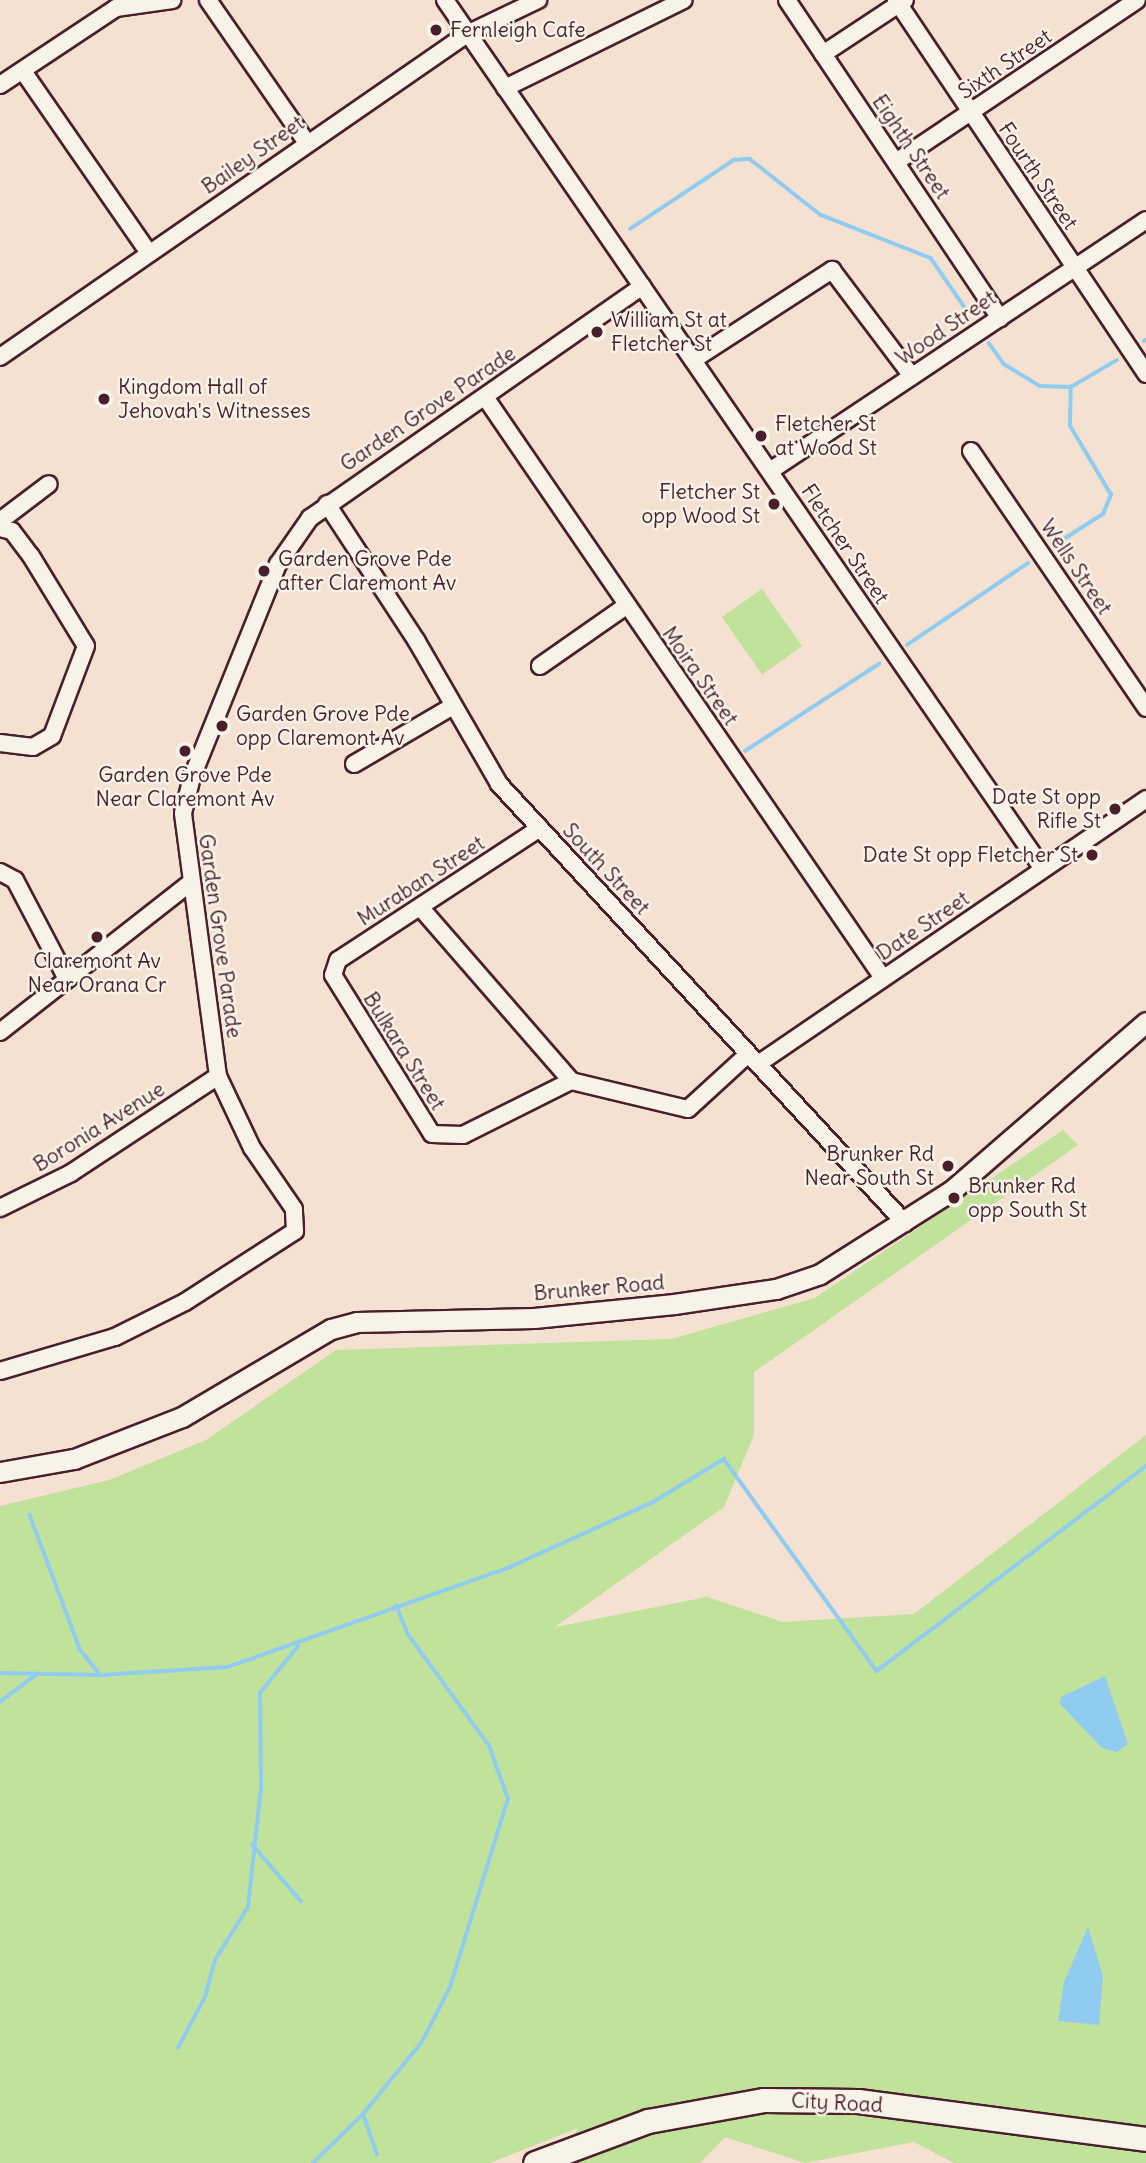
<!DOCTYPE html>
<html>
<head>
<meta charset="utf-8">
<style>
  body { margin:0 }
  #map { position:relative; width:1146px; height:2163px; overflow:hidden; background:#f4e1d2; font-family:Delius,sans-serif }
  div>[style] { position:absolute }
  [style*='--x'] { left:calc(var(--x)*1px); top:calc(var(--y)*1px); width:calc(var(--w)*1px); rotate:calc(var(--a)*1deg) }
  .green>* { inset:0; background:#c1e29b; transform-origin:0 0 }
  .water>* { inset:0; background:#90ccf0 }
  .stream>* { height:3.5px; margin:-1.75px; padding:0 1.75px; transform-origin:1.75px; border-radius:1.75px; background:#90ccf0 }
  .roads { filter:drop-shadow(2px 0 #4a1f2b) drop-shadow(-2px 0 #4a1f2b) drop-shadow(0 2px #4a1f2b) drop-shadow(0 -2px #4a1f2b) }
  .minor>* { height:16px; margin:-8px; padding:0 8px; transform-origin:8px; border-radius:8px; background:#f7f3e8 }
  .major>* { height:19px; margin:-9.5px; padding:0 9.5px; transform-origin:9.5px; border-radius:9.5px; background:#f7f3e8 }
  .highway>* { height:23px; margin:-11.5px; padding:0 11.5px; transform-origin:11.5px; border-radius:11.5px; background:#f7f3e8 }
  .dots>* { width:19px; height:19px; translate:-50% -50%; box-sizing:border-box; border:4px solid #f7f3e8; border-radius:50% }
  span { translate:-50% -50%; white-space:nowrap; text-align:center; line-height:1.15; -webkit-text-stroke:5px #f7f3e8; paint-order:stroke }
  .poi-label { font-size:21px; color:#4a1f2b }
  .left { translate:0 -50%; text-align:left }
  .right { translate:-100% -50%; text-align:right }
  .street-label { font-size:21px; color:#4a1f2b }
</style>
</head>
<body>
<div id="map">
  <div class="green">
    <i style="left:762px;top:589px;width:70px;height:49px;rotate:55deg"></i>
    <i style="clip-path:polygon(1063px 1130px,1078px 1145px,754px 1372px,754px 1435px,724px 1507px,555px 1627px,707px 1597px,783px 1622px,914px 1614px,1146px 1435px,1146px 2163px,954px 2163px,914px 2142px,805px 2163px,725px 2137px,700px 2163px,558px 2163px,578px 2128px,490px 2163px,0 2163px,0 1506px,109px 1480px,206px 1440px,336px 1350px,671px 1339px,815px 1298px)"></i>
  </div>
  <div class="water">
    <i style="clip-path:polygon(1105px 1676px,1128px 1744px,1117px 1752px,1102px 1748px,1060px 1704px,1061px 1697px)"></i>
    <i style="clip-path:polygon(1088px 1927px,1103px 1976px,1099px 2025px,1058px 2021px,1064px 1982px)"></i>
  </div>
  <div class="stream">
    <i style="--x:630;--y:229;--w:125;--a:-33.6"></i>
    <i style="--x:734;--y:160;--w:16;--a:-4"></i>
    <i style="--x:750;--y:159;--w:90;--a:38.3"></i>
    <i style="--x:821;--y:215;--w:118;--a:21.4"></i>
    <i style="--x:931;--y:258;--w:65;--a:55.6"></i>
    <i style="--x:1144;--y:341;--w:2;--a:-27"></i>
    <i style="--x:989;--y:343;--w:26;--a:54"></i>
    <i style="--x:1004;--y:364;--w:42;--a:31.4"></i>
    <i style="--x:1040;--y:386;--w:31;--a:2"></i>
    <i style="--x:1071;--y:387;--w:53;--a:-30.4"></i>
    <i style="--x:1056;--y:544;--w:56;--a:-32.6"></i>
    <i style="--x:1103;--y:514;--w:21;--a:-67"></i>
    <i style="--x:1111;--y:495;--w:80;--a:-120.7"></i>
    <i style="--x:1070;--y:426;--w:39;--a:-89"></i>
    <i style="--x:907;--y:645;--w:146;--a:-34.1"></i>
    <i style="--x:745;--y:751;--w:160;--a:-33"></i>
    <i style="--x:30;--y:1515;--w:143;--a:69.5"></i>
    <i style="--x:80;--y:1649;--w:33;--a:52"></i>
    <i style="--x:0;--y:1673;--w:100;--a:1.1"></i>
    <i style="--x:100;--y:1675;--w:128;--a:-3.6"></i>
    <i style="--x:228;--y:1667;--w:299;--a:-19.5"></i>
    <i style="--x:510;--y:1567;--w:157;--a:-24.4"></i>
    <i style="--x:653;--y:1502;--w:83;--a:-31.2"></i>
    <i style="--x:724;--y:1459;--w:261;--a:54.2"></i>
    <i style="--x:877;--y:1671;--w:338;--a:-37.3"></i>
    <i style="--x:0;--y:1702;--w:46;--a:-37.1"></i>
    <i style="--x:252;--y:1844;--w:75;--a:49.3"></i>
    <i style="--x:178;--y:2048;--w:58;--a:-62.1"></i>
    <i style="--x:205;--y:1997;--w:38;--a:-75"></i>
    <i style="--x:215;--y:1960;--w:62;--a:-58.1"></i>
    <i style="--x:248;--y:1907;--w:121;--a:-83.8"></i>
    <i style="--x:261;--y:1787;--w:94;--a:-90.6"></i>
    <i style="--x:260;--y:1693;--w:60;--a:-51"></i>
    <i style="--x:377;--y:2155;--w:43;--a:-108.9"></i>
    <i style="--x:363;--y:2114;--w:93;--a:-50.7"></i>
    <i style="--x:422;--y:2042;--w:62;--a:-63"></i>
    <i style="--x:450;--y:1987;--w:197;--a:-72.9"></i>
    <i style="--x:508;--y:1799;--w:56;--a:-109.7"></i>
    <i style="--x:489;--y:1746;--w:137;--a:-126.1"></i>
    <i style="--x:408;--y:1635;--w:31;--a:-112"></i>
    <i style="--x:313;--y:2163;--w:70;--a:-44.4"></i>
  </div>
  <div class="roads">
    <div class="minor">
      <i style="--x:208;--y:0;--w:174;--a:55.3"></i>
      <i style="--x:445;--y:0;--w:1055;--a:55.47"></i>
      <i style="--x:787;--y:0;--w:383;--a:56.2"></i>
      <i style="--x:896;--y:0;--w:450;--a:56.2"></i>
      <i style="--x:823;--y:54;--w:98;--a:-33.4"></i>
      <i style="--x:25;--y:74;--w:218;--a:55.3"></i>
      <i style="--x:0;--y:85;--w:139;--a:-33.6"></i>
      <i style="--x:116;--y:8;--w:57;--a:-8.1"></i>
      <i style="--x:505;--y:88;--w:199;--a:-26.2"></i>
      <i style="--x:896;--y:162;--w:290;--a:-33.9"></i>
      <i style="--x:0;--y:357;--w:568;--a:-34.67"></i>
      <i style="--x:467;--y:34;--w:79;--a:-25.6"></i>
      <i style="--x:693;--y:360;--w:166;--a:-32.9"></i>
      <i style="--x:832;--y:270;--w:133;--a:53"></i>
      <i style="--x:485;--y:397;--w:704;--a:55.59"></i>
      <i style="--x:971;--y:451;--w:311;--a:55.7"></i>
      <i style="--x:770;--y:471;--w:452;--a:-33.7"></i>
      <i style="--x:327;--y:504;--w:163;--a:56.8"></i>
      <i style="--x:416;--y:640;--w:166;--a:60"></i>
      <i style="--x:499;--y:784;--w:598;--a:47.24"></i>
      <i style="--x:0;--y:521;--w:61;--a:-37.1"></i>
      <i style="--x:0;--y:528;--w:12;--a:14"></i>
      <i style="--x:12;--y:531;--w:31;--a:53"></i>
      <i style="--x:31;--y:556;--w:105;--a:58.6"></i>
      <i style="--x:86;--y:646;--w:96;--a:110.7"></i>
      <i style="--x:52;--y:736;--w:22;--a:150"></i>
      <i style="--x:33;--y:747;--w:33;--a:-173"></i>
      <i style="--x:540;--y:666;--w:105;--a:-34.9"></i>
      <i style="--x:354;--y:764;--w:115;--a:-30.4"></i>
      <i style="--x:540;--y:828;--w:241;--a:146.8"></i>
      <i style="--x:338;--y:960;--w:16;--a:108"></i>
      <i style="--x:333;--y:975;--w:187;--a:58.1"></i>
      <i style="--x:432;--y:1134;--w:31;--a:2"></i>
      <i style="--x:463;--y:1135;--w:121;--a:-26.6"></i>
      <i style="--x:571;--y:1081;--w:120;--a:13.5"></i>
      <i style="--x:688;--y:1109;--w:81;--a:-42.5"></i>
      <i style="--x:0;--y:872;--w:17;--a:28"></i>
      <i style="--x:15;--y:880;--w:112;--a:62.3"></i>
      <i style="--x:420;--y:907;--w:230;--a:49"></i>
      <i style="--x:0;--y:1032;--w:241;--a:-38.1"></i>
      <i style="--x:758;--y:1064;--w:470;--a:-34.3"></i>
      <i style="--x:0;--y:1208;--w:79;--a:-26.2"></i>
      <i style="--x:71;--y:1173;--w:176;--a:-33.4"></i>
      <i style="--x:0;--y:1371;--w:120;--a:-16.5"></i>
      <i style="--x:115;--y:1337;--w:78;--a:-26.6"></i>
      <i style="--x:185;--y:1302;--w:131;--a:-32.8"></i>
      <i style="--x:295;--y:1231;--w:22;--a:-93"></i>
      <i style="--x:294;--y:1209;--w:74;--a:-124.5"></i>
      <i style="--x:252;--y:1148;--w:80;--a:-115.3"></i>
      <i style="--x:218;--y:1076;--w:265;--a:-97.6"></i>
      <i style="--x:183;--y:813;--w:37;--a:-76"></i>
      <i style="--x:192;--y:777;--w:230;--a:-68"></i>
      <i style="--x:278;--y:564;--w:56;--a:-55.2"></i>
      <i style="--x:310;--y:518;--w:405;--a:-34.9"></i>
    </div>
    <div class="major">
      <i style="--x:0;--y:1472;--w:75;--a:-10"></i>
      <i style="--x:74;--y:1459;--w:116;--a:-21.3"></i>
      <i style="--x:182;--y:1417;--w:173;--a:-30.6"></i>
      <i style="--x:331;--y:1329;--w:27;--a:-15"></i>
      <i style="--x:357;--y:1322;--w:177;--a:-1.3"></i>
      <i style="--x:534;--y:1318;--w:141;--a:-5.7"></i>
      <i style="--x:674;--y:1304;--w:103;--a:-8.4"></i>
      <i style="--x:776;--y:1289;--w:46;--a:-18.8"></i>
      <i style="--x:820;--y:1274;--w:155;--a:-32.4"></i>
      <i style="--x:951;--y:1191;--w:258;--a:-40.9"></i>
    </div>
    <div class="highway">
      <i style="--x:535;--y:2163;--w:121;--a:-20.4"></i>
      <i style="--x:648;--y:2121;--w:118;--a:-10.3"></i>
      <i style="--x:764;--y:2100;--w:94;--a:0.6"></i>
      <i style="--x:858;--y:2101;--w:290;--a:7.5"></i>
    </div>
  </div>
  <div class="dots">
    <i style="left:436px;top:30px;background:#4a1f2b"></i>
    <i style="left:597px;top:332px;background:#4a1f2b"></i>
    <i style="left:104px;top:399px;background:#4a1f2b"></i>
    <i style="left:761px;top:436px;background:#4a1f2b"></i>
    <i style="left:774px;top:504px;background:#4a1f2b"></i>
    <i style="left:264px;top:571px;background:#4a1f2b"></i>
    <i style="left:222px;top:726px;background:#4a1f2b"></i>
    <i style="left:185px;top:751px;background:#4a1f2b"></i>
    <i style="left:1115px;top:809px;background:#4a1f2b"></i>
    <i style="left:1092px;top:855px;background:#4a1f2b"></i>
    <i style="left:97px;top:937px;background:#4a1f2b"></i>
    <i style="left:948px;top:1166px;background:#4a1f2b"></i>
    <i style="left:954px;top:1198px;background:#4a1f2b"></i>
  </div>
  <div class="poi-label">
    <span class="left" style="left:450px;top:30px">Fernleigh Cafe</span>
    <span class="left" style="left:611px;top:332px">William St at<br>Fletcher St</span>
    <span class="left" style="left:118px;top:399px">Kingdom Hall of<br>Jehovah's Witnesses</span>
    <span class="left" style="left:775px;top:436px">Fletcher St<br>at Wood St</span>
    <span class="right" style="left:760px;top:504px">Fletcher St<br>opp Wood St</span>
    <span class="left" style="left:278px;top:571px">Garden Grove Pde<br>after Claremont Av</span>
    <span class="left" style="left:236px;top:726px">Garden Grove Pde<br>opp Claremont Av</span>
    <span style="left:185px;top:787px">Garden Grove Pde<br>Near Claremont Av</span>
    <span class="right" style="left:1101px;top:809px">Date St opp<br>Rifle St</span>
    <span class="right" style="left:1078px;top:855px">Date St opp Fletcher St</span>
    <span style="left:97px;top:973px">Claremont Av<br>Near Orana Cr</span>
    <span class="right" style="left:934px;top:1166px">Brunker Rd<br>Near South St</span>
    <span class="left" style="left:968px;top:1198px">Brunker Rd<br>opp South St</span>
  </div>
  <div class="street-label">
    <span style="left:1005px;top:64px;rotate:-34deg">Sixth Street</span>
    <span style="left:911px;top:147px;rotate:56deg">Eighth Street</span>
    <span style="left:253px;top:155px;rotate:-35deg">Bailey Street</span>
    <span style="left:1038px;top:176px;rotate:56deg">Fourth Street</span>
    <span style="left:946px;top:328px;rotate:-34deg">Wood Street</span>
    <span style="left:428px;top:409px;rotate:-34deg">Garden Grove Parade</span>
    <span style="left:845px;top:544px;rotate:56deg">Fletcher Street</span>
    <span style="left:1076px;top:567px;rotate:56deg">Wells Street</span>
    <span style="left:700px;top:676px;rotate:55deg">Moira Street</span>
    <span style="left:606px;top:869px;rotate:47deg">South Street</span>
    <span style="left:421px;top:881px;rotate:-33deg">Muraban Street</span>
    <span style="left:923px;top:926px;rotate:-34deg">Date Street</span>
    <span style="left:220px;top:936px;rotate:82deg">Garden Grove Parade</span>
    <span style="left:404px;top:1051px;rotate:58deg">Bulkara Street</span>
    <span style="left:99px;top:1127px;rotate:-32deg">Boronia Avenue</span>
    <span style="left:599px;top:1288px;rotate:-5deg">Brunker Road</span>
    <span style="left:837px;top:2103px;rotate:3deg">City Road</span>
  </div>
</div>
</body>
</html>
